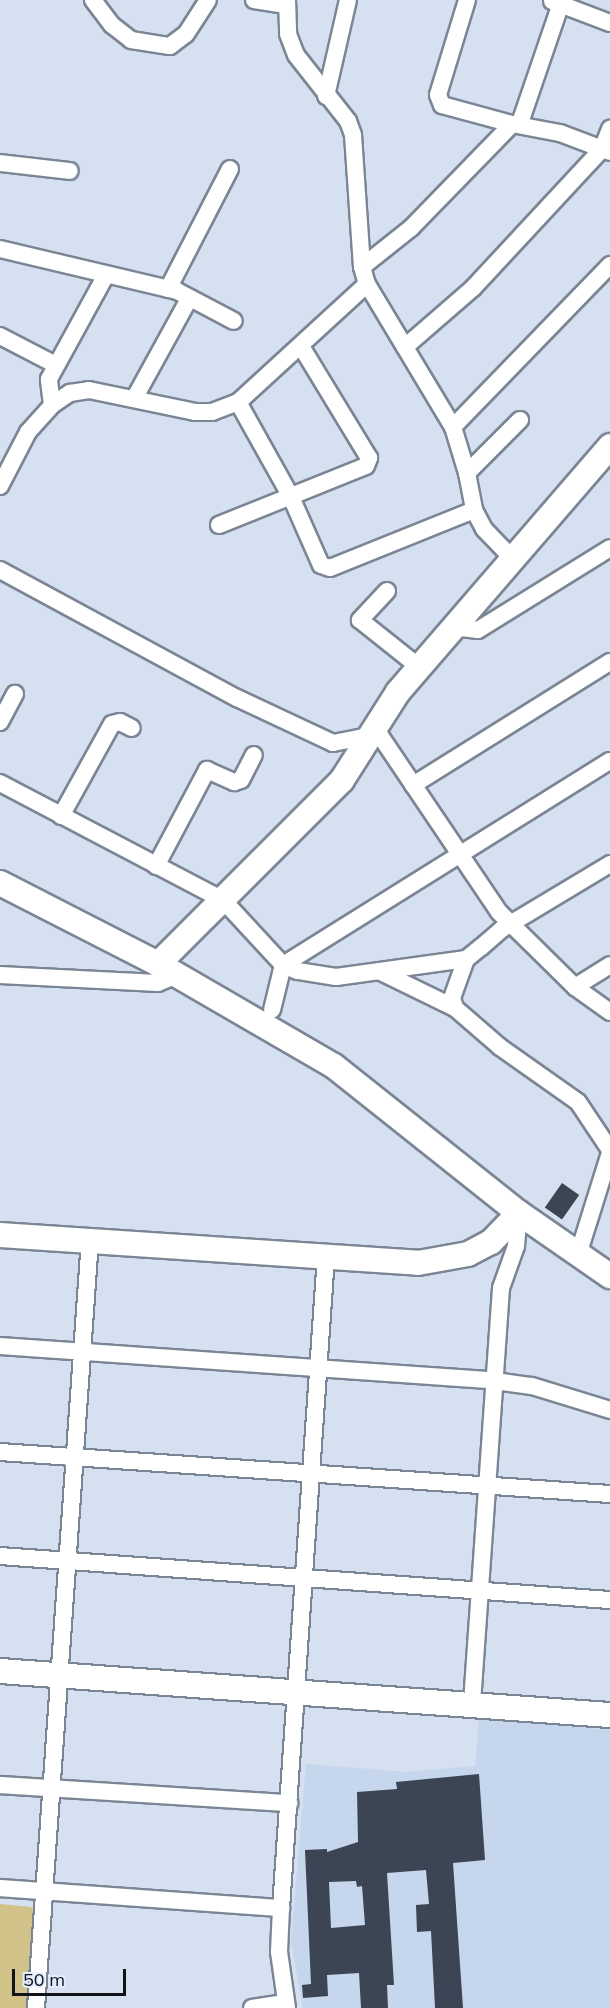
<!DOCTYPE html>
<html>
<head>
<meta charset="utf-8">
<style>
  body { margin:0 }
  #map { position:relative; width:610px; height:2008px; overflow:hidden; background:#d5e0f1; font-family:Mulish,sans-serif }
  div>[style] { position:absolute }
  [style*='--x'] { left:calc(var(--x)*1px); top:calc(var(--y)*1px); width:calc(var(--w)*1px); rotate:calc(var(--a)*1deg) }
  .built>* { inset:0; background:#c5d6ed }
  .green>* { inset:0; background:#d1c28a }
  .building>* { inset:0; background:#3b4553; transform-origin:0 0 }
  .roads { filter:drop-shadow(2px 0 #7b8695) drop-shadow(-2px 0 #7b8695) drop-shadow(0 2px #7b8695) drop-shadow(0 -2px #7b8695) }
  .street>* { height:16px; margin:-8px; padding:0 8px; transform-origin:8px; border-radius:8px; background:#fff }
  .secondary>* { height:24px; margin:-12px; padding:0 12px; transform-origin:12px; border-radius:12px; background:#fff }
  span { translate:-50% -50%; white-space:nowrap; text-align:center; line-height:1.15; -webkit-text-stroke:6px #e2eeff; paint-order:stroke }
  .scale { position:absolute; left:12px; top:1969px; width:114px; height:27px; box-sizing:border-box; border:3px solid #101419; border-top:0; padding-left:8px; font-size:18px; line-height:21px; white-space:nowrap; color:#101419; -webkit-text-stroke:4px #e2eeff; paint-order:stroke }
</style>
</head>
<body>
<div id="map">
  <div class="built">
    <i style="clip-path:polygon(479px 1718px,610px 1730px,610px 2008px,303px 2008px,291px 1941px,306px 1764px,407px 1772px,475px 1766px)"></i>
  </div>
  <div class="green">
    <i style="clip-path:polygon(0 1904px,31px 1907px,34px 1911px,27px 2008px,0 2008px)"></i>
  </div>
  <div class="building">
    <i style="left:562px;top:1183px;width:21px;height:30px;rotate:35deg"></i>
    <i style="clip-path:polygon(evenodd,479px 1774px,485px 1860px,453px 1863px,463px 2008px,435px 2008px,431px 1931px,417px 1932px,416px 1905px,429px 1904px,426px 1870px,387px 1873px,394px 1985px,387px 1985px,388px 2008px,361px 2008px,359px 1973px,327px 1975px,328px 1996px,303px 1998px,302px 1985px,311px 1984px,305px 1850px,327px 1849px,327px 1852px,358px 1842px,357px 1792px,397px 1789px,396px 1782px,479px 1774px,356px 1881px,357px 1887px,362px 1886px,365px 1925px,331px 1928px,329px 1882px,356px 1881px)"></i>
  </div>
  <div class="roads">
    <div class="street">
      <i style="--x:93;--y:0;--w:31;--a:53"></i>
      <i style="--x:112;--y:25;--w:24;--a:38"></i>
      <i style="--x:131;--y:40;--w:39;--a:9"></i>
      <i style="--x:170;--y:46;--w:20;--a:-37"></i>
      <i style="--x:186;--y:34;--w:40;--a:-57.1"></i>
      <i style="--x:254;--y:0;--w:32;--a:9"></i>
      <i style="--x:287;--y:0;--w:34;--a:88"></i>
      <i style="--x:288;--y:34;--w:22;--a:69"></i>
      <i style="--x:296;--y:55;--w:84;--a:51.8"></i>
      <i style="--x:348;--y:121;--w:15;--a:70"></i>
      <i style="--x:353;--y:135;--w:132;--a:86.1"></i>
      <i style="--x:362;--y:267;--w:18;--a:74"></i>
      <i style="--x:367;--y:284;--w:167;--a:59"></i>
      <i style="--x:453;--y:427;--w:48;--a:73.1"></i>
      <i style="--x:467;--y:473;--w:38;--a:79"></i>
      <i style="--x:474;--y:510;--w:21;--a:62"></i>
      <i style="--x:484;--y:529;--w:39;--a:46"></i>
      <i style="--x:467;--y:0;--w:99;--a:107"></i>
      <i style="--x:438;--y:95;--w:11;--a:68"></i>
      <i style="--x:442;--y:105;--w:73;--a:15.2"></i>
      <i style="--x:552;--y:1;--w:62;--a:20.8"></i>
      <i style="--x:326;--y:96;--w:98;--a:-77.1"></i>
      <i style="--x:520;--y:123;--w:130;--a:-71.1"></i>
      <i style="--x:0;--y:163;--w:70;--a:6.5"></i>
      <i style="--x:0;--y:249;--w:182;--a:13.3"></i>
      <i style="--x:177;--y:291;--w:64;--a:27.8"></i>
      <i style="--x:362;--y:267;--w:63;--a:-38.5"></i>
      <i style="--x:411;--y:228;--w:145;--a:-45.8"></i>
      <i style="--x:512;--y:124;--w:49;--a:10.6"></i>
      <i style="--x:560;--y:133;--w:53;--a:20.8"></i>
      <i style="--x:367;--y:284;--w:175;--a:137.5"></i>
      <i style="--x:238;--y:402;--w:109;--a:60.8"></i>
      <i style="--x:291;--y:497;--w:74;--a:66.2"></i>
      <i style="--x:321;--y:565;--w:9;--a:18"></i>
      <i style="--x:330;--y:568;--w:155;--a:-21.9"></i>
      <i style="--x:168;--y:289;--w:135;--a:-62.7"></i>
      <i style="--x:0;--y:336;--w:63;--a:27.4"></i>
      <i style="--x:405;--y:347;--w:90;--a:-40.9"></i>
      <i style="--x:473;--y:288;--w:190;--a:-47.1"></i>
      <i style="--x:602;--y:149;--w:22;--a:-68"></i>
      <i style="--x:134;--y:399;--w:114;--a:-61.2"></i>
      <i style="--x:52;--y:405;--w:26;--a:-97"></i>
      <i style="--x:49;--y:379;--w:119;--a:-61.3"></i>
      <i style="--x:453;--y:427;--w:226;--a:-45.9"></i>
      <i style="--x:467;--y:473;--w:75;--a:-45"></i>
      <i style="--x:0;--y:486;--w:61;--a:-62.6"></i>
      <i style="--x:28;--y:432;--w:36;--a:-48"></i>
      <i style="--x:52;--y:405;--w:22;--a:-34"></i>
      <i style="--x:70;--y:393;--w:19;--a:-9"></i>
      <i style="--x:89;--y:390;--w:108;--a:11.7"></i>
      <i style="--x:195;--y:412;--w:17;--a:0"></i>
      <i style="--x:212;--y:412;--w:28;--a:-21"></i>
      <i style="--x:219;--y:525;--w:158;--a:-21.9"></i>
      <i style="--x:366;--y:466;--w:9;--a:-69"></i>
      <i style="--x:369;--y:458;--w:131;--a:-121.3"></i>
      <i style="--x:0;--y:570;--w:269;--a:28.4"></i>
      <i style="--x:237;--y:698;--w:106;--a:25.1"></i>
      <i style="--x:333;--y:743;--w:36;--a:-11"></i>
      <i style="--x:368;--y:736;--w:13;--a:4"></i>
      <i style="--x:381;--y:737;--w:211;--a:56"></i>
      <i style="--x:499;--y:912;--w:107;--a:44.6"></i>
      <i style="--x:575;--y:987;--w:43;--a:35.5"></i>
      <i style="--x:387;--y:591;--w:40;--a:133"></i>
      <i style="--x:360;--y:620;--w:75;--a:38.5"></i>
      <i style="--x:453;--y:627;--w:25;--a:7"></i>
      <i style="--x:478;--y:630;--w:155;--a:-31.8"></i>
      <i style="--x:0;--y:722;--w:32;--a:-62"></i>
      <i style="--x:0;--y:783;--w:252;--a:27.7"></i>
      <i style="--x:223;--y:900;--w:88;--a:47.3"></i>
      <i style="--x:283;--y:965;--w:46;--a:103.7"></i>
      <i style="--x:413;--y:785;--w:232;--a:-32"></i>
      <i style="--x:61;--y:816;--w:105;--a:-61"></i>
      <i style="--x:112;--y:724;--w:8;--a:-14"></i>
      <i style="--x:120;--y:722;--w:13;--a:27"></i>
      <i style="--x:610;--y:864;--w:126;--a:149"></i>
      <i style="--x:502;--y:929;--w:28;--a:139"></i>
      <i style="--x:481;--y:947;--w:19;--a:141"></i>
      <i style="--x:466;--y:959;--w:41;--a:109.7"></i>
      <i style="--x:452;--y:998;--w:10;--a:73"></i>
      <i style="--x:455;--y:1008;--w:60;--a:40.9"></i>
      <i style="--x:500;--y:1047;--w:95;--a:35.2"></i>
      <i style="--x:578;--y:1102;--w:58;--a:56.3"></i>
      <i style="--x:156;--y:866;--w:109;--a:-62"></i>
      <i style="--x:207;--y:770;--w:30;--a:24"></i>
      <i style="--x:234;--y:782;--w:7;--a:-16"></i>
      <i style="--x:241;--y:780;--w:28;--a:-63"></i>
      <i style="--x:466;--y:959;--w:131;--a:172.1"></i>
      <i style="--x:336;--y:977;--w:39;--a:-171"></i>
      <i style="--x:297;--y:971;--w:15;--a:-157"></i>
      <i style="--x:283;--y:965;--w:385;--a:-32"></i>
      <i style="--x:379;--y:971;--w:85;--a:26"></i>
      <i style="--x:0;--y:975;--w:158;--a:2.9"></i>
      <i style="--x:158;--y:983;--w:21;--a:-23"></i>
      <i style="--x:575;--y:987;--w:41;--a:-32.2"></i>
      <i style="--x:578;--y:1255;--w:107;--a:-72.6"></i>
      <i style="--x:0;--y:1346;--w:496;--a:4"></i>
      <i style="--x:495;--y:1381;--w:37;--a:8"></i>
      <i style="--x:532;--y:1386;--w:82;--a:17.1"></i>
      <i style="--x:0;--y:1452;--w:611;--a:3.94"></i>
      <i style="--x:0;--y:1556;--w:612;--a:4.13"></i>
      <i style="--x:472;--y:1703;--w:416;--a:-86"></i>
      <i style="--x:501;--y:1288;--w:45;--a:-70.3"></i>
      <i style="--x:516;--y:1246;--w:33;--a:-85"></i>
      <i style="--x:0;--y:1785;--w:290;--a:3.6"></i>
      <i style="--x:0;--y:1888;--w:282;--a:4.1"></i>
      <i style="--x:36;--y:2008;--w:770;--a:-85.98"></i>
      <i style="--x:252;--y:2008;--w:33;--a:-9"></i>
      <i style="--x:287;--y:2008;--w:57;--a:-98.1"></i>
      <i style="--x:279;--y:1952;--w:44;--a:-87.4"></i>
      <i style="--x:281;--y:1908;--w:654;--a:-86.05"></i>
    </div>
    <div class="secondary">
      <i style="--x:0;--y:883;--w:178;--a:27.1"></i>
      <i style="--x:158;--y:964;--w:203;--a:30.1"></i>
      <i style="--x:334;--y:1066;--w:236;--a:38.5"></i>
      <i style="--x:519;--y:1213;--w:111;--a:34.7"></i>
      <i style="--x:158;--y:964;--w:260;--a:-45"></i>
      <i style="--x:342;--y:780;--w:104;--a:-57.5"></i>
      <i style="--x:398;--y:692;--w:325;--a:-49.2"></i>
      <i style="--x:0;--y:1235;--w:419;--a:3.8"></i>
      <i style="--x:418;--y:1263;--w:51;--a:-10.2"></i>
      <i style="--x:468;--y:1254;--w:26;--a:-28"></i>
      <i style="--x:491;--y:1242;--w:40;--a:-46"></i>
      <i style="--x:0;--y:1671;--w:612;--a:4.13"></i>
    </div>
  </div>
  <div class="scale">50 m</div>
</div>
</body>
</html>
